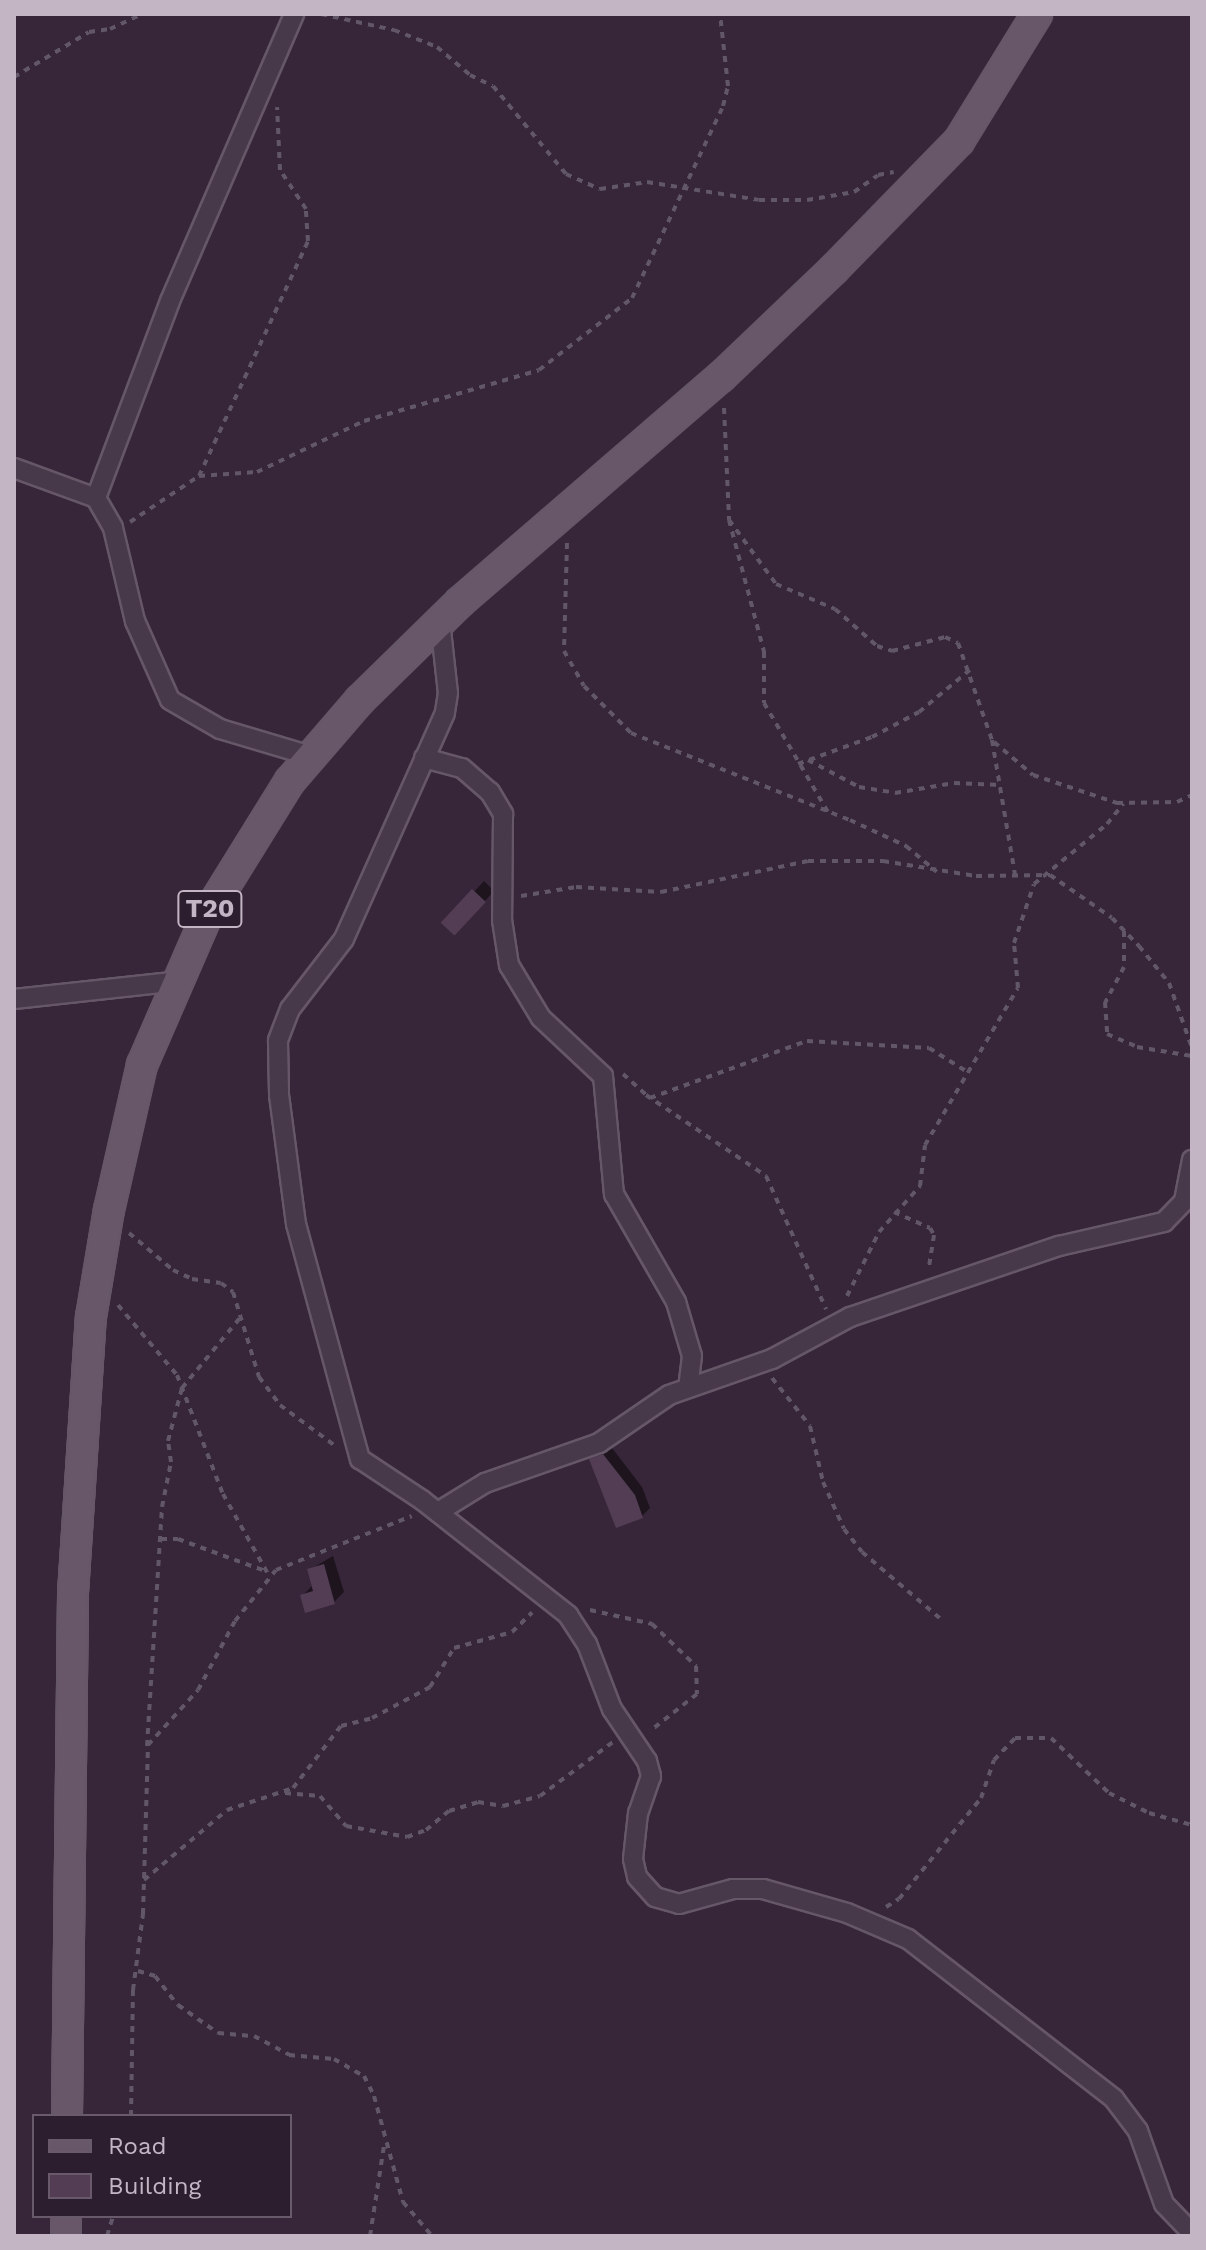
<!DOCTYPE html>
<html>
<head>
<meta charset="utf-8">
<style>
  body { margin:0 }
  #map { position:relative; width:1206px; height:2250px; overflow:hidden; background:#372639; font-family:"Work Sans",sans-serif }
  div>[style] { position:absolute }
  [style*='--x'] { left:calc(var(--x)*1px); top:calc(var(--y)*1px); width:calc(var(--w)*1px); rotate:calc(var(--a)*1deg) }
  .shadow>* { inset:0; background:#0007 }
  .building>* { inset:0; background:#533d55; transform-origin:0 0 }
  .path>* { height:4px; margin-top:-2px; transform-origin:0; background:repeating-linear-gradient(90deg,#615769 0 6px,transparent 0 12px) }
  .roads { filter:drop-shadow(2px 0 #665768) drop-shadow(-2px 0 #665768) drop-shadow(0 2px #665768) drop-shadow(0 -2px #665768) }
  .minor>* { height:18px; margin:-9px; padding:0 9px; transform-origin:9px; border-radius:9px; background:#48394a }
  .primary>* { height:28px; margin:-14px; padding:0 14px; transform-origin:14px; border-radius:14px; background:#685769 }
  span { translate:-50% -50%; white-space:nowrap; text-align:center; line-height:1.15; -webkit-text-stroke:6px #2d1e2f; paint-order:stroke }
  .shield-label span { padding:2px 6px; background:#2d1e2f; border:2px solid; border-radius:6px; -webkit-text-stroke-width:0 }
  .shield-label { font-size:26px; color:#c4b5c5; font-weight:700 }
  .frame { position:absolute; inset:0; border:16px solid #c4b5c5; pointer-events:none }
  .legend { position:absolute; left:32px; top:2114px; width:260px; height:104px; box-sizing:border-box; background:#2d1e2f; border:2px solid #695a6b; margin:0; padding:10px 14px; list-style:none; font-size:24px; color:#c4b5c5 }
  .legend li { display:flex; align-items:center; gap:16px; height:40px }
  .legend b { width:40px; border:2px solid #695a6b }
</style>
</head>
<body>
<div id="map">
  <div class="shadow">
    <i style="clip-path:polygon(484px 881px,494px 891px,465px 923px,445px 923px)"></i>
    <i style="clip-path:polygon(612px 1448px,642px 1487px,650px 1508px,642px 1516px,591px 1460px)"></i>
    <i style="clip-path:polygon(333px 1556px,344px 1592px,334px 1602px,302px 1596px,312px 1586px,309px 1570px)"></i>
  </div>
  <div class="building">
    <i style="left:472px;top:889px;width:19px;height:46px;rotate:43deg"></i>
    <i style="clip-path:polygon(603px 1454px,635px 1495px,643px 1518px,616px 1528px,589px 1459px)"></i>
    <i style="clip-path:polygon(324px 1564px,335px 1604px,305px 1613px,300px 1595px,313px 1591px,307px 1569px)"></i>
  </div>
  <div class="path">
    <i style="--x:321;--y:14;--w:75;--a:12.4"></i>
    <i style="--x:394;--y:30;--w:46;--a:21.6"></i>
    <i style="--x:437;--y:47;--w:43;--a:40.3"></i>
    <i style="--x:470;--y:75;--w:25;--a:26"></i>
    <i style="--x:493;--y:86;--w:114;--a:50.3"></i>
    <i style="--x:566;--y:174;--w:37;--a:24"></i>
    <i style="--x:600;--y:189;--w:48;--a:-8.5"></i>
    <i style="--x:647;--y:182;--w:113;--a:9.1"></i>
    <i style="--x:759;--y:200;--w:48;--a:0"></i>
    <i style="--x:807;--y:200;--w:48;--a:-9.7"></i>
    <i style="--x:854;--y:192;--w:29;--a:-35"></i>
    <i style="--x:878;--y:175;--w:16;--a:-11"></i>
    <i style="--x:14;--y:77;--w:87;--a:-31"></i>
    <i style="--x:89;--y:32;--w:21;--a:-8"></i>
    <i style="--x:110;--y:29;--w:35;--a:-25"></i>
    <i style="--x:724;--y:408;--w:112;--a:87.4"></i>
    <i style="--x:729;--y:520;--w:137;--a:75.1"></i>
    <i style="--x:764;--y:652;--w:51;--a:90"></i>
    <i style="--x:764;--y:703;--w:126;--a:59.6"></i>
    <i style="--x:199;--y:476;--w:58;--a:-3.9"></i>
    <i style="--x:257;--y:472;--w:119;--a:-25.5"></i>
    <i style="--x:364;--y:421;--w:182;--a:-16.2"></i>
    <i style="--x:539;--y:370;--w:118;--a:-37.7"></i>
    <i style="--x:632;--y:298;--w:212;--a:-64.6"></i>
    <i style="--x:723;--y:106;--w:21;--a:-76"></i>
    <i style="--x:728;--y:86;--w:72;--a:-96.3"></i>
    <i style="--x:729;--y:520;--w:79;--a:53.7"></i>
    <i style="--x:776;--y:584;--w:64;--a:23"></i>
    <i style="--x:835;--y:609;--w:56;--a:41.4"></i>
    <i style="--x:877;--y:646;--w:16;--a:18"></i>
    <i style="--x:892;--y:651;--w:55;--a:-14.8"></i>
    <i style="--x:945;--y:637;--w:14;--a:25"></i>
    <i style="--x:958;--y:643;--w:103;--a:70.7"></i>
    <i style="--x:992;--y:740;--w:136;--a:80.3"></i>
    <i style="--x:130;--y:522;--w:83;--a:-33.7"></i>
    <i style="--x:199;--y:476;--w:259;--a:-65.1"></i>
    <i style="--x:308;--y:241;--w:32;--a:-94"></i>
    <i style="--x:306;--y:209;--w:47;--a:-123.7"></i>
    <i style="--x:280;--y:170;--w:63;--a:-92.7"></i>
    <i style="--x:567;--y:543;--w:108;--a:91.6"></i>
    <i style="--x:564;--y:651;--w:40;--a:60.3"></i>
    <i style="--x:584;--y:686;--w:66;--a:45"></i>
    <i style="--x:631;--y:733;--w:236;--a:21.7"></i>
    <i style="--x:850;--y:820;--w:62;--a:24.9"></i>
    <i style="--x:906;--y:846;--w:40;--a:40"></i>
    <i style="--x:994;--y:742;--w:51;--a:40.2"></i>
    <i style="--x:1033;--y:775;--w:89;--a:18.4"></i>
    <i style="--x:1117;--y:803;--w:60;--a:-1"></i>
    <i style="--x:1177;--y:802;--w:17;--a:-25"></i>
    <i style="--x:808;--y:760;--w:58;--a:27.9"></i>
    <i style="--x:859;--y:787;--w:36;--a:9"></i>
    <i style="--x:895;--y:793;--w:60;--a:-9.6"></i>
    <i style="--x:954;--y:783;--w:47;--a:2.4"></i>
    <i style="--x:798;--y:764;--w:79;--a:-20"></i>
    <i style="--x:872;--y:737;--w:53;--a:-28"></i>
    <i style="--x:919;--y:712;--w:67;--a:-39.6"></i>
    <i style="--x:521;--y:896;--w:56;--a:-9.3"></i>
    <i style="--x:576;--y:887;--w:85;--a:3.4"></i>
    <i style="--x:661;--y:892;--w:150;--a:-11.9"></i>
    <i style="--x:808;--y:861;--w:75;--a:0"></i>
    <i style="--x:883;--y:861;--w:94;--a:9.2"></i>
    <i style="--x:976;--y:876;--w:74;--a:-0.8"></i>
    <i style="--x:1050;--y:875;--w:75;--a:34.7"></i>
    <i style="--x:1112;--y:918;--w:39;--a:46"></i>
    <i style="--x:1139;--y:946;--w:48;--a:51"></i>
    <i style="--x:1169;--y:983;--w:69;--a:70.5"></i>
    <i style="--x:1124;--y:931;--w:36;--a:90"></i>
    <i style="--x:1124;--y:967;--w:40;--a:118"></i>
    <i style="--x:1105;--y:1002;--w:32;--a:86"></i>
    <i style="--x:1107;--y:1034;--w:33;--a:23"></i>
    <i style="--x:1137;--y:1047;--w:56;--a:9.3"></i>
    <i style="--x:623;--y:1074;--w:31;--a:42"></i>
    <i style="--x:646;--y:1095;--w:145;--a:34"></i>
    <i style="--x:766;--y:1176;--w:146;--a:65.7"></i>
    <i style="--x:650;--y:1098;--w:167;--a:-20"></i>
    <i style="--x:807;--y:1041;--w:122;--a:3.3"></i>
    <i style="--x:929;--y:1048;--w:44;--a:31.9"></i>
    <i style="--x:894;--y:1212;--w:39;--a:24"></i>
    <i style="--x:930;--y:1228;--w:8;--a:60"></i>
    <i style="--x:934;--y:1235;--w:33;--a:99"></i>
    <i style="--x:129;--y:1233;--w:57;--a:40.1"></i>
    <i style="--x:173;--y:1270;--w:21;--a:25"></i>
    <i style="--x:192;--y:1279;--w:29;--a:8"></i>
    <i style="--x:221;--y:1283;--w:15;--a:37"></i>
    <i style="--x:233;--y:1292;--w:89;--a:73"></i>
    <i style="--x:259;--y:1377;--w:35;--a:53"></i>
    <i style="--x:280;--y:1405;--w:67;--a:36.5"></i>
    <i style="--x:847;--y:1296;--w:72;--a:-63.4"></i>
    <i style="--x:879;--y:1232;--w:62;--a:-48.3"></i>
    <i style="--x:920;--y:1186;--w:41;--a:-83"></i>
    <i style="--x:925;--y:1145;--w:182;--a:-59.4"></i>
    <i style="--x:1018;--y:988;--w:45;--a:-95.1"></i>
    <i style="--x:1014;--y:943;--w:62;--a:-71.3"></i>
    <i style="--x:1034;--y:884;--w:94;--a:-39.4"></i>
    <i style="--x:1107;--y:824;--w:26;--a:-51"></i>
    <i style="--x:118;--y:1305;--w:92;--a:49.9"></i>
    <i style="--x:177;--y:1375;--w:128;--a:68.9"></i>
    <i style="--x:223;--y:1494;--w:90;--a:60.6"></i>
    <i style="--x:772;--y:1378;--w:61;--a:51.6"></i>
    <i style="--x:810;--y:1426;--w:57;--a:76.9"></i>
    <i style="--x:823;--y:1482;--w:51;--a:65.9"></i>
    <i style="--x:844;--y:1529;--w:29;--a:52"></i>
    <i style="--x:862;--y:1552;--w:105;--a:40.4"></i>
    <i style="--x:161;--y:1539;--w:17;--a:0"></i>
    <i style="--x:178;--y:1539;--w:96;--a:20.1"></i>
    <i style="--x:590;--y:1610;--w:64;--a:12.7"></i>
    <i style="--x:652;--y:1624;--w:61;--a:43.7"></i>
    <i style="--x:696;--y:1666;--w:28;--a:88"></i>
    <i style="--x:697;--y:1694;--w:60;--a:141.8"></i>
    <i style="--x:147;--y:1746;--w:239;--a:-86.4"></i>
    <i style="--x:162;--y:1507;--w:46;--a:-78.7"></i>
    <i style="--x:171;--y:1462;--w:21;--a:-98"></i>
    <i style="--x:168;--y:1441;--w:55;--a:-75.2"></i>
    <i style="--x:182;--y:1388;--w:91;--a:-50.4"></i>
    <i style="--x:285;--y:1793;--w:35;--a:5"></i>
    <i style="--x:320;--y:1796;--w:40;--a:49"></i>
    <i style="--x:346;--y:1826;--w:62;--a:10.2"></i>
    <i style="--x:407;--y:1837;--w:20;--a:-20"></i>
    <i style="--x:426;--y:1830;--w:30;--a:-40"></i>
    <i style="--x:449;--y:1811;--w:30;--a:-17"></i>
    <i style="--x:478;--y:1802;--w:25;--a:9"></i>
    <i style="--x:503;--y:1806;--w:38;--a:-15"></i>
    <i style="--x:540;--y:1796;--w:91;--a:-36.5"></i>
    <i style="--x:144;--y:1880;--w:109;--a:-40.1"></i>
    <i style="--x:227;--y:1810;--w:70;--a:-18.4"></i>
    <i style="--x:293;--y:1788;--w:78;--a:-52.3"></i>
    <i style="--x:341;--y:1726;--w:32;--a:-14"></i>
    <i style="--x:372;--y:1718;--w:66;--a:-28.1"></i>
    <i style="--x:430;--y:1687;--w:46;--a:-58.4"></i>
    <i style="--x:454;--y:1648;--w:60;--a:-15.4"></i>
    <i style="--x:512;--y:1632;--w:28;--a:-44"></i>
    <i style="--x:886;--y:1907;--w:15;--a:-32"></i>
    <i style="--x:899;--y:1899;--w:130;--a:-50.9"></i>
    <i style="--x:981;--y:1798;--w:40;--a:-71.1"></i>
    <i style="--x:994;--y:1760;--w:30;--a:-46"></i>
    <i style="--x:1015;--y:1738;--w:36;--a:0"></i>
    <i style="--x:1051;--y:1738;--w:80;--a:43.5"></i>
    <i style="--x:1109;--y:1793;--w:45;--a:26.6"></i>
    <i style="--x:1149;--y:1813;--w:45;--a:15.6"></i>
    <i style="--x:138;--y:1971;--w:18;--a:16"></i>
    <i style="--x:155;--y:1976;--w:37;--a:52"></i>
    <i style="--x:178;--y:2005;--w:49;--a:35"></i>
    <i style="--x:218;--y:2033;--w:36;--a:5"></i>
    <i style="--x:254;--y:2036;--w:40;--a:28"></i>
    <i style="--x:289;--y:2055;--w:45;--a:5.1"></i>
    <i style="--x:334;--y:2059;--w:34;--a:30"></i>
    <i style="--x:364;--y:2076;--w:22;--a:63"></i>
    <i style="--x:374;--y:2096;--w:110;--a:74.7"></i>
    <i style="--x:403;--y:2202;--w:45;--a:49.5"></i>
    <i style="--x:131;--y:2116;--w:126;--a:-89.1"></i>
    <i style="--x:133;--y:1990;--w:77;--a:-82.5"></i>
    <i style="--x:143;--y:1914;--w:169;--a:-88.3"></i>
    <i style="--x:148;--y:1745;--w:74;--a:-47.7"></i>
    <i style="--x:198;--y:1690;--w:78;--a:-61.8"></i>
    <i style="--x:235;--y:1621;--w:65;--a:-51.2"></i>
    <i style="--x:276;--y:1570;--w:146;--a:-21.7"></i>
    <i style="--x:107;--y:2236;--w:21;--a:-73"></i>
    <i style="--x:370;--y:2236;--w:91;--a:-81.2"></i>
  </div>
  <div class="roads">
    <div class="minor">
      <i style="--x:14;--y:468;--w:87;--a:20.1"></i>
      <i style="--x:96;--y:498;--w:34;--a:60"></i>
      <i style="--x:113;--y:528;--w:96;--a:76.7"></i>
      <i style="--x:135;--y:621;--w:86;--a:66.1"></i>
      <i style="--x:170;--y:700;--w:58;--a:30.1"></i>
      <i style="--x:220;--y:729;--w:95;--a:16.5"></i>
      <i style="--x:96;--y:498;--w:210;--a:-69.4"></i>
      <i style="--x:170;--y:301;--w:313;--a:-66.6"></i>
      <i style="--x:440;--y:621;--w:72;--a:83.7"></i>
      <i style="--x:448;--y:693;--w:20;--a:99"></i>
      <i style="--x:445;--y:713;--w:248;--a:114.1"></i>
      <i style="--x:344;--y:939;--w:88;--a:127.6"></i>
      <i style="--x:290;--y:1009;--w:34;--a:111"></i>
      <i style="--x:278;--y:1041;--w:54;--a:88.9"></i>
      <i style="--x:279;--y:1095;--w:130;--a:82.5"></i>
      <i style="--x:296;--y:1224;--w:244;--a:74.8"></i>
      <i style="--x:360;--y:1459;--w:74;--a:33.5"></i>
      <i style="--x:422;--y:1500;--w:186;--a:38.2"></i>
      <i style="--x:568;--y:1615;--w:35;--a:57"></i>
      <i style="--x:587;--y:1644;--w:70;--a:69"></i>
      <i style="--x:612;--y:1709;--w:63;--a:56.1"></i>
      <i style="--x:647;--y:1761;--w:16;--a:75"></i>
      <i style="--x:651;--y:1776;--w:39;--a:109"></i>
      <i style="--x:638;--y:1813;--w:46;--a:96.2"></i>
      <i style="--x:633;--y:1859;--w:18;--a:77"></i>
      <i style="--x:637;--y:1877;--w:27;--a:48"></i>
      <i style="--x:655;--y:1897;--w:25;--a:16"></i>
      <i style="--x:679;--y:1904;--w:56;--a:-15.5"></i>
      <i style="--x:733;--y:1889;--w:30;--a:0"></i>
      <i style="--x:763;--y:1889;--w:87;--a:15.9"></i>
      <i style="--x:847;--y:1913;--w:66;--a:23.1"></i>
      <i style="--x:908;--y:1939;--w:261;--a:37.8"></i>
      <i style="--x:1114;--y:2099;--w:40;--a:53"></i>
      <i style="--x:1138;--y:2131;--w:77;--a:70.4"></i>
      <i style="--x:1164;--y:2204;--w:40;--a:46"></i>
      <i style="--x:424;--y:758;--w:39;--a:15"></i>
      <i style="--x:462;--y:768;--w:37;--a:41"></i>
      <i style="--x:490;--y:792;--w:26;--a:59"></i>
      <i style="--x:503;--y:814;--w:106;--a:90.5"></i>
      <i style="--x:502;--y:920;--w:46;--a:81.2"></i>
      <i style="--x:509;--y:965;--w:62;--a:58.9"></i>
      <i style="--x:541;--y:1018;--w:85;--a:43.1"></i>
      <i style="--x:603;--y:1076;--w:119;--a:84.7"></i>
      <i style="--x:614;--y:1194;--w:125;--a:60.1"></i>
      <i style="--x:676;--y:1302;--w:56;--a:73.5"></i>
      <i style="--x:692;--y:1356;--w:31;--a:97"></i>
      <i style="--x:14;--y:999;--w:166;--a:-6.2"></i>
      <i style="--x:438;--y:1512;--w:55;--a:-31.7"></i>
      <i style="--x:485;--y:1483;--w:121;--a:-19.3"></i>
      <i style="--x:599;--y:1443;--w:85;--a:-34.4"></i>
      <i style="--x:669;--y:1395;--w:109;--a:-19.3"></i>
      <i style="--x:772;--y:1359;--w:89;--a:-28.3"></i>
      <i style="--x:850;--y:1317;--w:221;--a:-18.8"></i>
      <i style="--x:1059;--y:1246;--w:108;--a:-12.9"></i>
      <i style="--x:1164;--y:1222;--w:29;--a:-46"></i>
      <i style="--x:1184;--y:1201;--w:42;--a:-79"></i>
    </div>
    <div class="primary">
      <i style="--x:67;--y:2116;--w:523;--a:-89.34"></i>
      <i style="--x:73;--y:1593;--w:277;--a:-86.3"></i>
      <i style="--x:91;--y:1317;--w:109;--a:-80.5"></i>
      <i style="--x:109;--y:1210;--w:149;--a:-77.2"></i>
      <i style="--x:142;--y:1065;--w:166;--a:-66.5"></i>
      <i style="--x:208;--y:913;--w:155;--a:-58.2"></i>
      <i style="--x:290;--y:781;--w:107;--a:-49.2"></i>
      <i style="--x:360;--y:700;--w:140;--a:-44.4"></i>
      <i style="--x:460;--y:602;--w:345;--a:-40.8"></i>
      <i style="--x:721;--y:377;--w:156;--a:-43.7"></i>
      <i style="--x:834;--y:269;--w:179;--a:-45.7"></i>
      <i style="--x:959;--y:141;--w:149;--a:-58.4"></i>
      <i style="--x:66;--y:2236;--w:20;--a:-90"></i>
    </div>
  </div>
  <div class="shield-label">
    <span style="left:210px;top:909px">T20</span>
  </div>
  <div class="frame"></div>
  <ul class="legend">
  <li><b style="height:10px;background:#685769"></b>Road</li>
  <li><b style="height:22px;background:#533d55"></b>Building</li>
  </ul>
</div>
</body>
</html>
